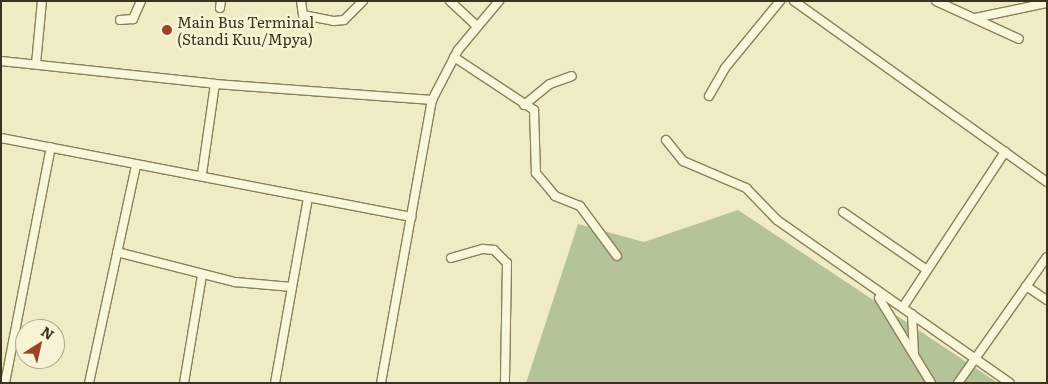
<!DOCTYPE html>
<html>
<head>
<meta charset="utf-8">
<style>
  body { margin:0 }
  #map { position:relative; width:1048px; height:384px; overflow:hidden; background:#efecc5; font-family:Literata,serif }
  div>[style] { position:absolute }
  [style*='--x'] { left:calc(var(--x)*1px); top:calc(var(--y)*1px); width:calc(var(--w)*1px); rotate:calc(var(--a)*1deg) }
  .cemetery>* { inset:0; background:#b4c398 }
  .roads { filter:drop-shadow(1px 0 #8b7f5b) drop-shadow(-1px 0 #8b7f5b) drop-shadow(0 1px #8b7f5b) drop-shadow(0 -1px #8b7f5b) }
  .minor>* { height:8px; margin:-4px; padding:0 4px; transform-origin:4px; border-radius:4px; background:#f9f7d9 }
  .dots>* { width:14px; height:14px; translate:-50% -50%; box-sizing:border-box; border:2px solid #f6f4d5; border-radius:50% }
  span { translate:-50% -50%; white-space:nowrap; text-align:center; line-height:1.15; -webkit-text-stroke:5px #f6f4d5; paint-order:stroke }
  .poi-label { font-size:15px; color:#3b331f }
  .left { translate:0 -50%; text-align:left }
  .frame { position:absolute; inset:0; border:2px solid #3b331f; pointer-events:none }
  .north { position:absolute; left:15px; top:319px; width:50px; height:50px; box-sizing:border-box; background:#f6f4d5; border:1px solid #aba78c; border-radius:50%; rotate:35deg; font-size:14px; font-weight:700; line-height:20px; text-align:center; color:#3b331f }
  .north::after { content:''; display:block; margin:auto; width:18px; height:22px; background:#9b4329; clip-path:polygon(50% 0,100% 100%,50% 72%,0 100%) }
</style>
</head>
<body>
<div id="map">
  <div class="cemetery">
    <i style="clip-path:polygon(738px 210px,998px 383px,526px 383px,578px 224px,644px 242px)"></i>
  </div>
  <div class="roads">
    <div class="minor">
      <i style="--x:301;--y:1;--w:14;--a:82"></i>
      <i style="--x:303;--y:15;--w:32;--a:11"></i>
      <i style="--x:334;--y:21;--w:10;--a:-6"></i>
      <i style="--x:344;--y:20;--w:27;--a:-45"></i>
      <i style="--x:450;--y:1;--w:37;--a:43"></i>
      <i style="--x:794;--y:1;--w:311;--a:35.6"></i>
      <i style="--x:936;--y:1;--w:91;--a:24.6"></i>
      <i style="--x:220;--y:8;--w:7;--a:-82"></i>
      <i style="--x:975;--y:18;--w:74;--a:-11.8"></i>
      <i style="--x:120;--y:20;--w:13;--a:-4"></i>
      <i style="--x:133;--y:19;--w:20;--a:-66"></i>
      <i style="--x:454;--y:57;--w:96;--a:33.5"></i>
      <i style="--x:534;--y:110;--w:63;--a:88.2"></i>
      <i style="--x:536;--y:173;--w:30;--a:50"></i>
      <i style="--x:555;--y:196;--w:27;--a:22"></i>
      <i style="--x:580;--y:206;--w:62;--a:53.5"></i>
      <i style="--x:1;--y:61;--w:215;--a:6.1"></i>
      <i style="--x:215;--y:84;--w:218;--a:4.2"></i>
      <i style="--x:36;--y:64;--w:63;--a:-84.6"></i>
      <i style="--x:709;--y:96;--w:32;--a:-60"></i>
      <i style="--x:725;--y:68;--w:87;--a:-50.6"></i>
      <i style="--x:524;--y:105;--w:33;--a:-39"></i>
      <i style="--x:550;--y:84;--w:23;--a:-20"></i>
      <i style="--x:1;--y:138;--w:418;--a:10.9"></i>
      <i style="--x:666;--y:140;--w:27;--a:51"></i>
      <i style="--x:683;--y:161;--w:69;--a:23.2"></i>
      <i style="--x:746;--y:188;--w:45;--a:45.9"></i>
      <i style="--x:777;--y:220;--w:284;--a:35"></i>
      <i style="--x:202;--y:174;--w:91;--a:-81.8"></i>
      <i style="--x:843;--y:212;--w:102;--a:34.6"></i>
      <i style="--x:117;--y:252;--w:122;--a:14.3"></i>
      <i style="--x:235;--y:282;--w:57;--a:5"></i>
      <i style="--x:451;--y:258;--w:33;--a:-16"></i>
      <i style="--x:483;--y:249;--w:11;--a:5"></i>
      <i style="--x:494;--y:250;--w:18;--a:45"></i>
      <i style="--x:507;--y:263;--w:120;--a:91"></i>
      <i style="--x:1026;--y:286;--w:25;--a:34"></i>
      <i style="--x:879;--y:298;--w:100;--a:58.5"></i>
      <i style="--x:903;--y:307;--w:186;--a:-56.7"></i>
      <i style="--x:912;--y:314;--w:40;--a:87.1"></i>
      <i style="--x:5;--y:383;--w:240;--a:-79"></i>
      <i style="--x:89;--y:383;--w:223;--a:-77.8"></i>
      <i style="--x:184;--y:383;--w:109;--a:-80.5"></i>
      <i style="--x:275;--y:383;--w:188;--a:-79.9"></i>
      <i style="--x:381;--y:383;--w:288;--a:-79.8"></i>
      <i style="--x:432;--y:100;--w:56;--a:-62.5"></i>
      <i style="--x:458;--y:50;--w:64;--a:-50.1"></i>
      <i style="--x:958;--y:383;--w:154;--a:-54.8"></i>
    </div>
  </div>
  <div class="dots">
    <i style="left:167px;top:30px;background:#9b4329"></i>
  </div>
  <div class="poi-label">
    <span class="left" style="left:177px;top:30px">Main Bus Terminal<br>(Standi Kuu/Mpya)</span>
  </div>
  <div class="frame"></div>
  <div class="north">N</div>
</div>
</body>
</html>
